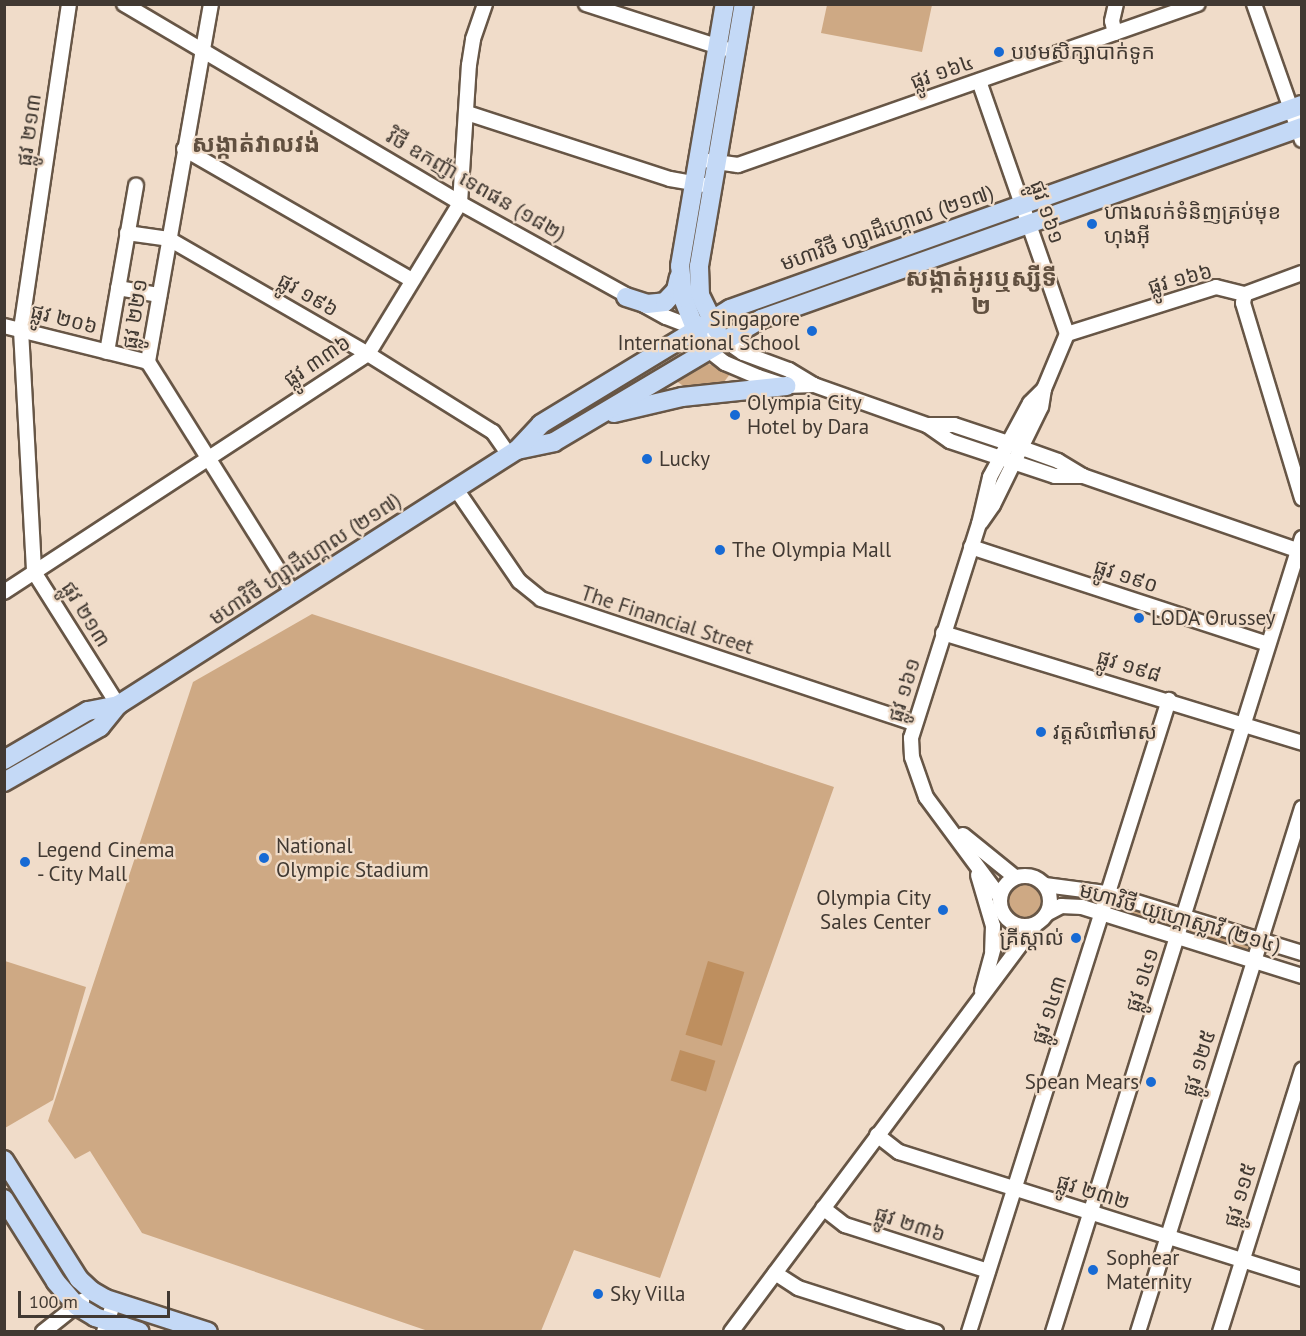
<!DOCTYPE html>
<html>
<head>
<meta charset="utf-8">
<style>
  body { margin:0 }
  #map { position:relative; width:1306px; height:1336px; overflow:hidden; background:#f0dcc9; font-family:"PT Sans","Noto Sans Khmer",sans-serif }
  div>[style] { position:absolute }
  [style*='--x'] { left:calc(var(--x)*1px); top:calc(var(--y)*1px); width:calc(var(--w)*1px); rotate:calc(var(--a)*1deg) }
  .green>* { inset:0; background:#cea984; transform-origin:0 0 }
  .round { border-radius:50% }
  .water>* { inset:0; background:#be8f5f; transform-origin:0 0 }
  .roads { filter:drop-shadow(2px 0 #675646) drop-shadow(-2px 0 #675646) drop-shadow(0 2px #675646) drop-shadow(0 -2px #675646) }
  .minor>* { height:14px; margin:-7px; padding:0 7px; transform-origin:7px; border-radius:7px; background:#fff }
  .minor>.ring { margin:-7px; padding:0; box-sizing:content-box; background:none; border:14px solid #fff; border-radius:50% }
  .major>* { height:18px; margin:-9px; padding:0 9px; transform-origin:9px; border-radius:9px; background:#c4d9f6 }
  .dots>* { width:16px; height:16px; translate:-50% -50%; box-sizing:border-box; border:3px solid #f0dcc9; border-radius:50% }
  span { translate:-50% -50%; white-space:nowrap; text-align:center; line-height:1.15; -webkit-text-stroke:4.5px #f0dcc9; paint-order:stroke }
  .poi-label { font-size:21px; color:#413932 }
  .left { translate:0 -50%; text-align:left }
  .right { translate:-100% -50%; text-align:right }
  .street-label { font-size:21px; color:#413932 }
  .quarter-label { font-size:24px; color:#615040; font-weight:700 }
  .frame { position:absolute; inset:0; border:6px solid #413932; pointer-events:none }
  .scale { position:absolute; left:18px; top:1291px; width:152px; height:27px; box-sizing:border-box; border:3px solid #413932; border-top:0; padding-left:8px; font-size:18px; line-height:21px; white-space:nowrap; color:#413932; -webkit-text-stroke:4px #f0dcc9; paint-order:stroke }
</style>
</head>
<body>
<div id="map">
  <div class="green">
    <i style="clip-path:polygon(827px 5px,932px 5px,922px 52px,821px 33px)"></i>
    <i style="clip-path:polygon(701px 363px,714px 365px,730px 374px,721px 386px,686px 388px,675px 380px)"></i>
    <i style="clip-path:polygon(312px 614px,834px 787px,660px 1278px,574px 1250px,541px 1331px,428px 1331px,142px 1233px,90px 1151px,75px 1159px,48px 1121px,193px 682px)"></i>
    <i class="round" style="left:1004px;top:878px;width:40px;height:40px"></i>
    <i style="left:1126px;top:905px;width:48px;height:9px;rotate:18deg"></i>
    <i style="left:1191px;top:925px;width:67px;height:10px;rotate:17deg"></i>
    <i style="clip-path:polygon(5px 961px,86px 987px,53px 1100px,5px 1128px)"></i>
  </div>
  <div class="water">
    <i style="left:708px;top:961px;width:38px;height:77px;rotate:17deg"></i>
    <i style="left:680px;top:1050px;width:37px;height:32px;rotate:17deg"></i>
  </div>
  <div class="roads">
    <div class="minor">
      <i style="--x:69;--y:4;--w:330;--a:98.4"></i>
      <i style="--x:21;--y:330;--w:242;--a:86.9"></i>
      <i style="--x:34;--y:572;--w:157;--a:57.7"></i>
      <i style="--x:124;--y:4;--w:391;--a:30.6"></i>
      <i style="--x:460;--y:203;--w:235;--a:29"></i>
      <i style="--x:666;--y:317;--w:61;--a:21.1"></i>
      <i style="--x:723;--y:339;--w:24;--a:35"></i>
      <i style="--x:743;--y:353;--w:49;--a:20.3"></i>
      <i style="--x:789;--y:370;--w:29;--a:31"></i>
      <i style="--x:814;--y:385;--w:120;--a:19.5"></i>
      <i style="--x:927;--y:425;--w:28;--a:35"></i>
      <i style="--x:950;--y:441;--w:111;--a:18.4"></i>
      <i style="--x:1055;--y:476;--w:28;--a:0"></i>
      <i style="--x:211;--y:4;--w:364;--a:100"></i>
      <i style="--x:148;--y:362;--w:273;--a:57.9"></i>
      <i style="--x:586;--y:4;--w:146;--a:17.9"></i>
      <i style="--x:1254;--y:4;--w:144;--a:70.6"></i>
      <i style="--x:1115;--y:33;--w:12;--a:-104"></i>
      <i style="--x:1112;--y:21;--w:17;--a:-77"></i>
      <i style="--x:979;--y:81;--w:268;--a:70.8"></i>
      <i style="--x:1067;--y:334;--w:60;--a:112.7"></i>
      <i style="--x:1044;--y:389;--w:18;--a:99"></i>
      <i style="--x:1041;--y:407;--w:109;--a:116.1"></i>
      <i style="--x:993;--y:505;--w:21;--a:125"></i>
      <i style="--x:467;--y:113;--w:213;--a:18"></i>
      <i style="--x:670;--y:179;--w:34;--a:10"></i>
      <i style="--x:184;--y:149;--w:263;--a:29.9"></i>
      <i style="--x:709;--y:161;--w:29;--a:8"></i>
      <i style="--x:738;--y:165;--w:487;--a:-19.3"></i>
      <i style="--x:127;--y:233;--w:42;--a:8.1"></i>
      <i style="--x:169;--y:239;--w:230;--a:30"></i>
      <i style="--x:368;--y:354;--w:147;--a:32"></i>
      <i style="--x:493;--y:432;--w:28;--a:55"></i>
      <i style="--x:118;--y:288;--w:42;--a:9.7"></i>
      <i style="--x:1245;--y:294;--w:9;--a:103"></i>
      <i style="--x:1243;--y:303;--w:204;--a:73.2"></i>
      <i style="--x:1245;--y:294;--w:61;--a:-20.2"></i>
      <i style="--x:4;--y:326;--w:148;--a:14"></i>
      <i style="--x:1067;--y:334;--w:156;--a:-17.5"></i>
      <i style="--x:1216;--y:287;--w:30;--a:14"></i>
      <i style="--x:707;--y:349;--w:23;--a:38"></i>
      <i style="--x:725;--y:363;--w:36;--a:23"></i>
      <i style="--x:758;--y:377;--w:29;--a:18"></i>
      <i style="--x:786;--y:386;--w:28;--a:-2"></i>
      <i style="--x:107;--y:352;--w:169;--a:-80.1"></i>
      <i style="--x:927;--y:425;--w:27;--a:0"></i>
      <i style="--x:954;--y:425;--w:57;--a:18.4"></i>
      <i style="--x:1008;--y:443;--w:53;--a:19.8"></i>
      <i style="--x:1058;--y:461;--w:29;--a:31"></i>
      <i style="--x:1083;--y:476;--w:232;--a:19.1"></i>
      <i style="--x:456;--y:489;--w:112;--a:55.6"></i>
      <i style="--x:519;--y:581;--w:28;--a:39"></i>
      <i style="--x:541;--y:599;--w:393;--a:18.4"></i>
      <i style="--x:971;--y:547;--w:312;--a:18.1"></i>
      <i style="--x:4;--y:592;--w:435;--a:-33.2"></i>
      <i style="--x:368;--y:354;--w:177;--a:-58.6"></i>
      <i style="--x:460;--y:203;--w:138;--a:-86.3"></i>
      <i style="--x:469;--y:65;--w:26;--a:-81"></i>
      <i style="--x:473;--y:39;--w:37;--a:-71"></i>
      <i style="--x:943;--y:633;--w:375;--a:17"></i>
      <i style="--x:963;--y:835;--w:67;--a:38.9"></i>
      <i style="--x:978;--y:875;--w:53;--a:73.6"></i>
      <i style="--x:993;--y:926;--w:25;--a:92"></i>
      <i class="ring" style="left:1000px;top:876px;width:36px;height:36px"></i>
      <i style="--x:1045;--y:885;--w:63;--a:7.4"></i>
      <i style="--x:1107;--y:893;--w:204;--a:17.1"></i>
      <i style="--x:1000;--y:897;--w:124;--a:-126.5"></i>
      <i style="--x:926;--y:797;--w:42;--a:-109.3"></i>
      <i style="--x:912;--y:757;--w:19;--a:-93"></i>
      <i style="--x:911;--y:738;--w:225;--a:-72.4"></i>
      <i style="--x:979;--y:524;--w:48;--a:-76.8"></i>
      <i style="--x:990;--y:477;--w:84;--a:-61.6"></i>
      <i style="--x:1030;--y:403;--w:20;--a:-45"></i>
      <i style="--x:1048;--y:913;--w:15;--a:-28"></i>
      <i style="--x:1061;--y:906;--w:21;--a:3"></i>
      <i style="--x:1082;--y:907;--w:231;--a:17.4"></i>
      <i style="--x:982;--y:991;--w:50;--a:-74.8"></i>
      <i style="--x:877;--y:1135;--w:28;--a:38"></i>
      <i style="--x:899;--y:1152;--w:423;--a:17.5"></i>
      <i style="--x:823;--y:1208;--w:28;--a:38"></i>
      <i style="--x:845;--y:1225;--w:150;--a:17.8"></i>
      <i style="--x:775;--y:1273;--w:27;--a:33"></i>
      <i style="--x:798;--y:1288;--w:145;--a:17.7"></i>
      <i style="--x:43;--y:1332;--w:50;--a:-38.5"></i>
      <i style="--x:104;--y:1332;--w:32;--a:-72"></i>
      <i style="--x:731;--y:1332;--w:509;--a:-53.22"></i>
      <i style="--x:969;--y:1332;--w:663;--a:-72.44"></i>
      <i style="--x:1053;--y:1332;--w:832;--a:-72.59"></i>
      <i style="--x:1138;--y:1332;--w:549;--a:-72.62"></i>
      <i style="--x:1220;--y:1332;--w:275;--a:-72.6"></i>
    </div>
    <div class="major">
      <i style="--x:626;--y:297;--w:22;--a:18"></i>
      <i style="--x:647;--y:304;--w:18;--a:-6"></i>
      <i style="--x:665;--y:302;--w:16;--a:-47"></i>
      <i style="--x:676;--y:290;--w:13;--a:-77"></i>
      <i style="--x:717;--y:330;--w:39;--a:-116"></i>
      <i style="--x:700;--y:295;--w:29;--a:-92"></i>
      <i style="--x:699;--y:266;--w:266;--a:-80.3"></i>
      <i style="--x:699;--y:338;--w:43;--a:-111.8"></i>
      <i style="--x:683;--y:298;--w:32;--a:-95"></i>
      <i style="--x:680;--y:266;--w:266;--a:-80.3"></i>
      <i style="--x:614;--y:413;--w:70;--a:-13.2"></i>
      <i style="--x:682;--y:397;--w:105;--a:-6"></i>
      <i style="--x:517;--y:450;--w:38;--a:-12"></i>
      <i style="--x:554;--y:442;--w:241;--a:-30.7"></i>
      <i style="--x:761;--y:319;--w:574;--a:-19.54"></i>
      <i style="--x:4;--y:760;--w:97;--a:-30.3"></i>
      <i style="--x:88;--y:711;--w:31;--a:-11"></i>
      <i style="--x:4;--y:782;--w:111;--a:-29.8"></i>
      <i style="--x:100;--y:727;--w:28;--a:-51"></i>
      <i style="--x:118;--y:705;--w:474;--a:-32.6"></i>
      <i style="--x:517;--y:450;--w:35;--a:-47"></i>
      <i style="--x:541;--y:424;--w:221;--a:-31.3"></i>
      <i style="--x:730;--y:309;--w:607;--a:-19.63"></i>
      <i style="--x:4;--y:1160;--w:141;--a:57.8"></i>
      <i style="--x:79;--y:1279;--w:18;--a:43"></i>
      <i style="--x:92;--y:1291;--w:16;--a:30"></i>
      <i style="--x:106;--y:1299;--w:107;--a:17.9"></i>
      <i style="--x:4;--y:1199;--w:98;--a:57.9"></i>
      <i style="--x:56;--y:1282;--w:32;--a:49"></i>
      <i style="--x:77;--y:1306;--w:21;--a:31"></i>
      <i style="--x:95;--y:1317;--w:47;--a:18.4"></i>
    </div>
  </div>
  <div class="dots">
    <i style="left:999px;top:52px;background:#176ad4"></i>
    <i style="left:1092px;top:224px;background:#176ad4"></i>
    <i style="left:812px;top:331px;background:#176ad4"></i>
    <i style="left:735px;top:415px;background:#176ad4"></i>
    <i style="left:647px;top:459px;background:#176ad4"></i>
    <i style="left:720px;top:550px;background:#176ad4"></i>
    <i style="left:1139px;top:618px;background:#176ad4"></i>
    <i style="left:1041px;top:732px;background:#176ad4"></i>
    <i style="left:264px;top:858px;background:#176ad4"></i>
    <i style="left:25px;top:862px;background:#176ad4"></i>
    <i style="left:943px;top:910px;background:#176ad4"></i>
    <i style="left:1076px;top:938px;background:#176ad4"></i>
    <i style="left:1151px;top:1082px;background:#176ad4"></i>
    <i style="left:1093px;top:1270px;background:#176ad4"></i>
    <i style="left:598px;top:1294px;background:#176ad4"></i>
  </div>
  <div class="poi-label">
    <span class="left" style="left:1011px;top:52px">បឋមសិក្សាបាក់ទូក</span>
    <span class="left" style="left:1104px;top:224px">ហាងលក់ទំនិញគ្រប់មុខ<br>ហុងអ៊ី</span>
    <span class="right" style="left:800px;top:331px">Singapore<br>International School</span>
    <span class="left" style="left:747px;top:415px">Olympia City<br>Hotel by Dara</span>
    <span class="left" style="left:659px;top:459px">Lucky</span>
    <span class="left" style="left:732px;top:550px">The Olympia Mall</span>
    <span class="left" style="left:1151px;top:618px">LODA Orussey</span>
    <span class="left" style="left:1053px;top:732px">វត្តសំពៅមាស</span>
    <span class="left" style="left:276px;top:858px">National<br>Olympic Stadium</span>
    <span class="left" style="left:37px;top:862px">Legend Cinema<br>- City Mall</span>
    <span class="right" style="left:931px;top:910px">Olympia City<br>Sales Center</span>
    <span class="right" style="left:1064px;top:938px">គ្រីស្តាល់</span>
    <span class="right" style="left:1139px;top:1082px">Spean Mears</span>
    <span class="left" style="left:1106px;top:1270px">Sophear<br>Maternity</span>
    <span class="left" style="left:610px;top:1294px">Sky Villa</span>
  </div>
  <div class="street-label">
    <span style="left:942px;top:72px;rotate:-19deg">ផ្លូវ ១៦៤</span>
    <span style="left:29px;top:130px;rotate:-82deg">ផ្លូវ ២១៣</span>
    <span style="left:476px;top:185px;rotate:30deg">វិថី ឧកញ៉ា ទេពផន (១៨២)</span>
    <span style="left:1047px;top:212px;rotate:71deg">ផ្លូវ ១៦១</span>
    <span style="left:887px;top:228px;rotate:-19deg">មហាវិថី ហ្សាដឹហ្គោល (២១៧)</span>
    <span style="left:1180px;top:279px;rotate:-15deg">ផ្លូវ ១៦៦</span>
    <span style="left:308px;top:295px;rotate:30deg">ផ្លូវ ១៩៦</span>
    <span style="left:135px;top:314px;rotate:-81deg">ផ្លូវ ២២១</span>
    <span style="left:64px;top:319px;rotate:14deg">ផ្លូវ ២០៦</span>
    <span style="left:317px;top:361px;rotate:-34deg">ផ្លូវ ៣៣៦</span>
    <span style="left:305px;top:559px;rotate:-33deg">មហាវិថី ហ្សាដឹហ្គោល (២១៧)</span>
    <span style="left:1126px;top:576px;rotate:18deg">ផ្លូវ ១៩០</span>
    <span style="left:86px;top:614px;rotate:58deg">ផ្លូវ ២១៣</span>
    <span style="left:667px;top:620px;rotate:18deg">The Financial Street</span>
    <span style="left:1129px;top:666px;rotate:17deg">ផ្លូវ ១៩៨</span>
    <span style="left:904px;top:690px;rotate:-73deg">ផ្លូវ ១៦១</span>
    <span style="left:1180px;top:918px;rotate:16deg">មហាវិថី យូហ្គោស្លាវី (២១៤)</span>
    <span style="left:1142px;top:980px;rotate:-72deg">ផ្លូវ ១៤១</span>
    <span style="left:1049px;top:1010px;rotate:-72deg">ផ្លូវ ១៤៣</span>
    <span style="left:1199px;top:1063px;rotate:-73deg">ផ្លូវ ១២៥</span>
    <span style="left:1093px;top:1192px;rotate:17deg">ផ្លូវ ២៣២</span>
    <span style="left:1240px;top:1195px;rotate:-73deg">ផ្លូវ ១១៥</span>
    <span style="left:910px;top:1224px;rotate:18deg">ផ្លូវ ២៣៦</span>
  </div>
  <div class="quarter-label">
    <span style="left:256px;top:144px">សង្កាត់វាលវង់</span>
    <span style="left:981px;top:292px">សង្កាត់អូរឬស្សីទី<br>២</span>
  </div>
  <div class="frame"></div>
  <div class="scale">100 m</div>
</div>
</body>
</html>
